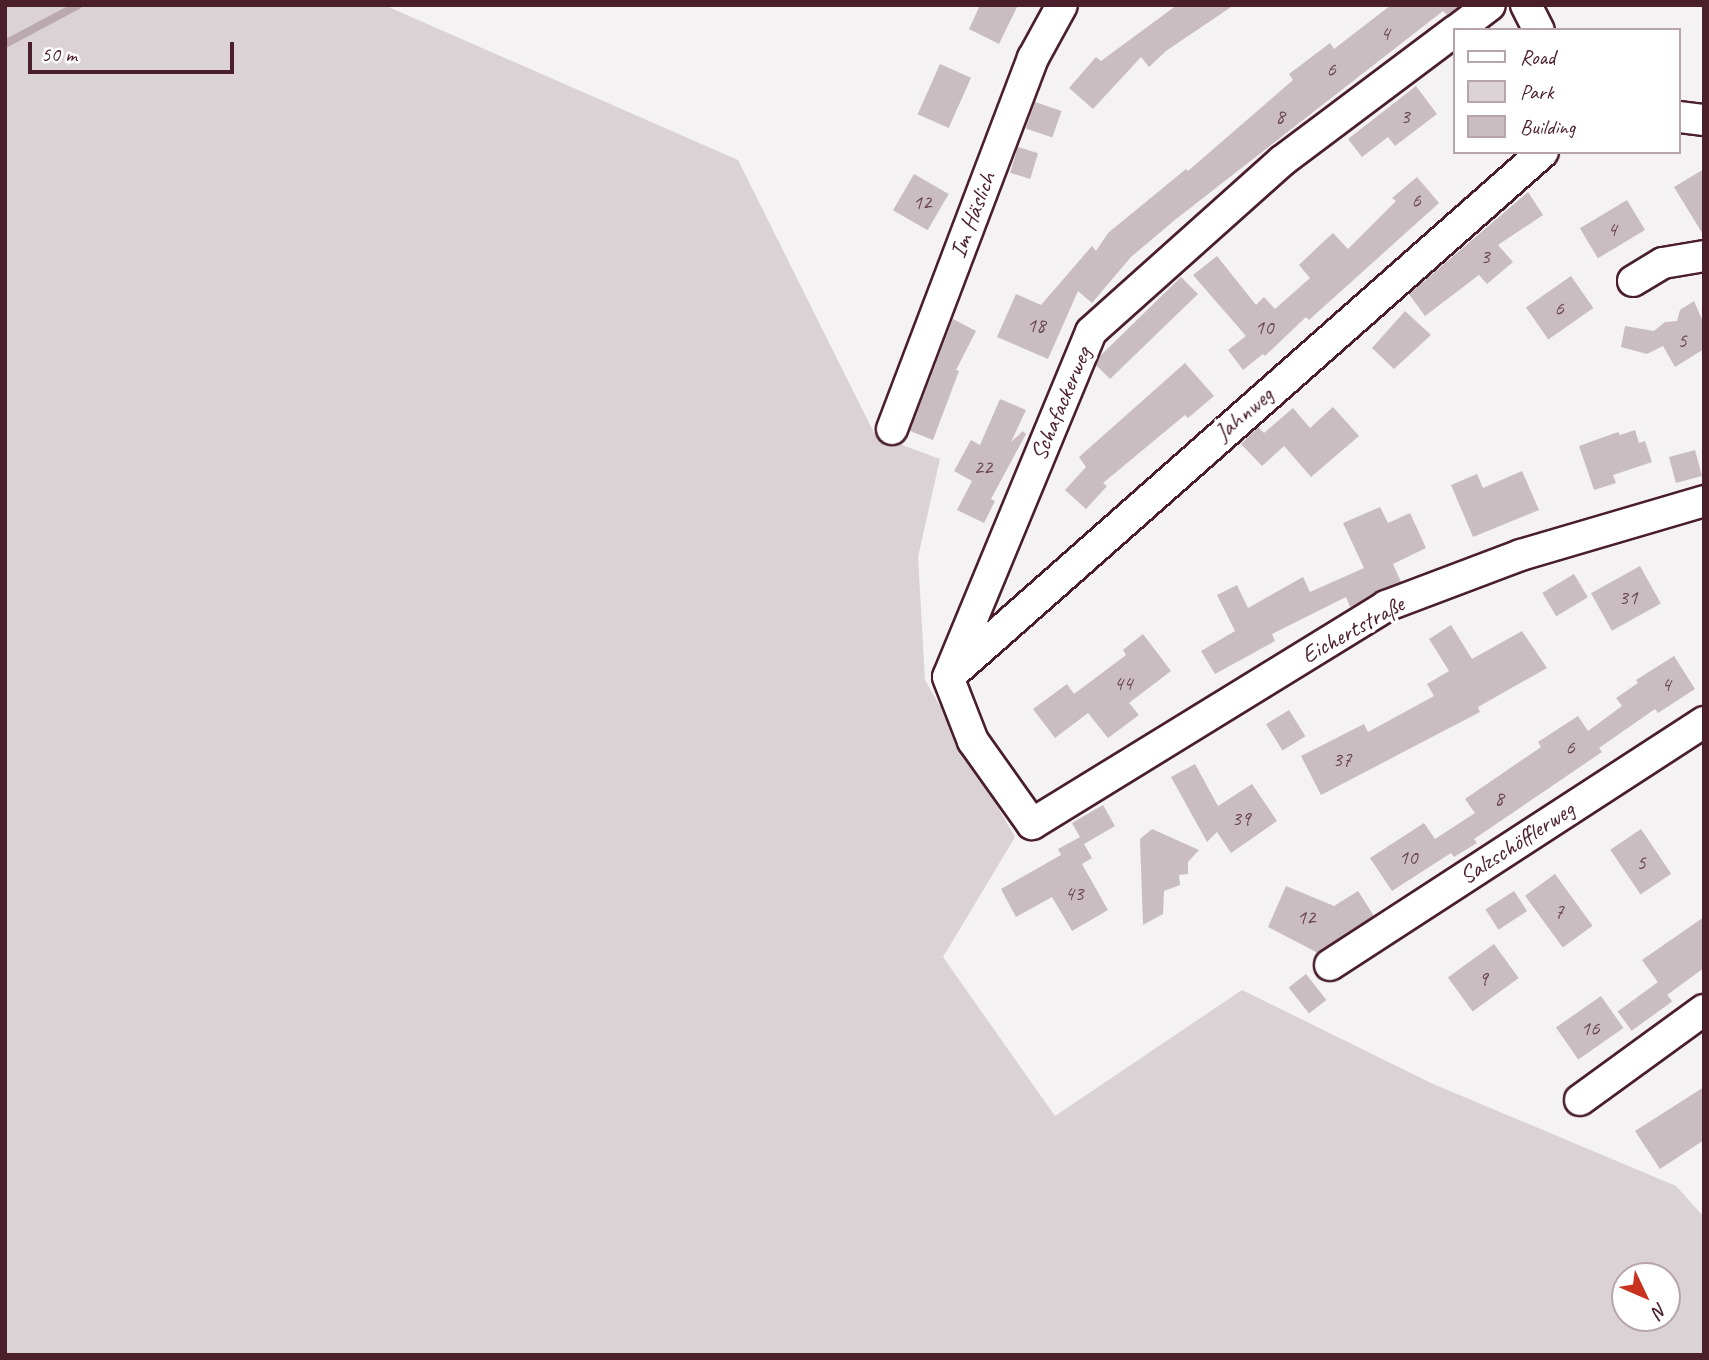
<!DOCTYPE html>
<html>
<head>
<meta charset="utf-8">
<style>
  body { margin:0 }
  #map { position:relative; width:1709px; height:1360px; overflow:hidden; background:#f4f2f2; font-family:Caveat,sans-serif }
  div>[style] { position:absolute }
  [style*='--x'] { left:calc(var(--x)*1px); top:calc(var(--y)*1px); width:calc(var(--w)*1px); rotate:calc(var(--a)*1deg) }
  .green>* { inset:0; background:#dbd2d5 }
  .stream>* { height:8px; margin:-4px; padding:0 4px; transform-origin:4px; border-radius:4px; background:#baa9ae }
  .building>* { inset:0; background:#cabdc1; transform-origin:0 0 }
  .roads { filter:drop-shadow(2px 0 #4a1f2b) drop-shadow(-2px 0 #4a1f2b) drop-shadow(0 2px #4a1f2b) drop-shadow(0 -2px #4a1f2b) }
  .minor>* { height:30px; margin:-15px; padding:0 15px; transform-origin:15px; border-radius:15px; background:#fff }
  span { translate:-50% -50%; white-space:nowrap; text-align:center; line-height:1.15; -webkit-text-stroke:7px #fff; paint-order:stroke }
  .number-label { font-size:21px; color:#6a4650 }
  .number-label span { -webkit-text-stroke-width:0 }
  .street-label { font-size:24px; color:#4a1f2b }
  .frame { position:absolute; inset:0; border:7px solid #4a1f2b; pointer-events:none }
  .legend { position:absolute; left:1453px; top:28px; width:228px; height:126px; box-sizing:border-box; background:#fff; border:2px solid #b7a5aa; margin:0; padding:9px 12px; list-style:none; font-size:21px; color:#4a1f2b }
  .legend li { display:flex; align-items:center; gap:14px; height:35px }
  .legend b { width:35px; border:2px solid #b7a5aa }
  .north { position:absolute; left:1611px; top:1262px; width:70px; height:70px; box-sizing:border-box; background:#fff; border:2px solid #b7a5aa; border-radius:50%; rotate:134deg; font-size:19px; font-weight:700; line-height:28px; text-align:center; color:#4a1f2b }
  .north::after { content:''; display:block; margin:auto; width:24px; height:32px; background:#c8321e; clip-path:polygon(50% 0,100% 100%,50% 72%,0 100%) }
  .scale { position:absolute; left:28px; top:42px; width:206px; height:32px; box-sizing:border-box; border:4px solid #4a1f2b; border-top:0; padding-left:9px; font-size:21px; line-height:24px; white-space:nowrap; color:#4a1f2b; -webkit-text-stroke:5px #fff; paint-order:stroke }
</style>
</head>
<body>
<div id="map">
  <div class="green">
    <i style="clip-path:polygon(evenodd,5px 5px,384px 5px,738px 160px,875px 435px,940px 459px,918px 557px,925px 680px,1015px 837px,943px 957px,1055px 1116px,1242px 990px,1431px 1083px,1676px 1186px,1704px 1217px,1704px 1355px,5px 1355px,5px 5px,1625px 1276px,1667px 1276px,1667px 1318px,1625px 1318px,1625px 1276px)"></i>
  </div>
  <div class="stream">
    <i style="--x:5;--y:44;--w:83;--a:-28.1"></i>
  </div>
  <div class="building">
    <i style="clip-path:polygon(980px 5px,1018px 5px,999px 44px,969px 29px)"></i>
    <i style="clip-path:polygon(1177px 5px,1234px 5px,1166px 51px,1149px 67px,1141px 57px,1093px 109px,1069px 88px,1096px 57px,1101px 61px)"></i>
    <i style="clip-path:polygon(1391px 5px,1461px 5px,1447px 15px,1443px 11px,1176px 219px,1131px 257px,1092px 303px,1078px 291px,1048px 359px,997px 337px,1016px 294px,1041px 305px,1092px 246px,1096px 251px,1108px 233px,1186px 169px,1188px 171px,1293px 80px,1289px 74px,1330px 43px,1334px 49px)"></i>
    <i style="left:940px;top:64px;width:34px;height:55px;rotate:24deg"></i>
    <i style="clip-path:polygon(1416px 86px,1437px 114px,1395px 146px,1388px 137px,1362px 157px,1348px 139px)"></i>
    <i style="left:1035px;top:102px;width:28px;height:28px;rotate:19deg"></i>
    <i style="left:1018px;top:147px;width:21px;height:27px;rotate:17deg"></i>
    <i style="clip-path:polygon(1704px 169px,1704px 236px,1674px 187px)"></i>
    <i style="left:914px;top:174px;width:40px;height:42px;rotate:30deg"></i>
    <i style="clip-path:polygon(1417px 177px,1439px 203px,1309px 320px,1306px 317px,1265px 356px,1263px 354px,1243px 370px,1228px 350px,1246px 336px,1193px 275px,1217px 256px,1256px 305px,1264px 297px,1275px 309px,1310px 278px,1299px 265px,1322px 243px,1333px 233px,1348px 249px,1396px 201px,1392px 198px)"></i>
    <i style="clip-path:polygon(1528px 192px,1543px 215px,1498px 245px,1513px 262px,1487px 284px,1479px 275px,1425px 316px,1409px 294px)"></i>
    <i style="left:1627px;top:200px;width:35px;height:55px;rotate:59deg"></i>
    <i style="left:1571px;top:276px;width:39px;height:55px;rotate:55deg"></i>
    <i style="clip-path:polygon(1181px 277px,1198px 294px,1110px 379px,1096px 365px,1100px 356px)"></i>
    <i style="clip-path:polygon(1694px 301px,1704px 324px,1704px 349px,1675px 367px,1663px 346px,1647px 354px,1621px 347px,1625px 326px,1654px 331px,1665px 322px,1677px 321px,1680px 310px)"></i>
    <i style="clip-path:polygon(1405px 311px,1431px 335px,1394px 369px,1372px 348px)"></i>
    <i style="clip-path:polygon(953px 319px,976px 331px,956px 370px,959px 371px,933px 440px,910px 431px)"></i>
    <i style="clip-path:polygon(1185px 363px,1214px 396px,1188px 418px,1185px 415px,1103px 483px,1107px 486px,1086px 509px,1065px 490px,1086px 467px,1079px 457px)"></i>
    <i style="clip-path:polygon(1000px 399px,1026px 410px,1011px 442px,1023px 431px,1026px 434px,991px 499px,995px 501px,984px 523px,957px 510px,972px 481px,954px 471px,971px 440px,980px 445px)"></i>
    <i style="clip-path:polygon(1333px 407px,1359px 436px,1311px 477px,1284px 446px,1262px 466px,1241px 444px,1258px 427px,1264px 433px,1293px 408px,1310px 428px)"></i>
    <i style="clip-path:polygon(1635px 430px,1639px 443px,1645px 441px,1652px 462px,1613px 475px,1616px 483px,1594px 490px,1579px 446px,1618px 432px,1620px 435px)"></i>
    <i style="left:1695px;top:450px;width:27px;height:27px;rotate:75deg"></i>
    <i style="clip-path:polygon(1522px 471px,1539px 510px,1473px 537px,1451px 485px,1477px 474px,1483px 488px)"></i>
    <i style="clip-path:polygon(1380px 507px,1388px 523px,1410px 513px,1426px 548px,1393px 564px,1401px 582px,1350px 607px,1346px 597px,1272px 634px,1275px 641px,1215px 674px,1201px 651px,1235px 631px,1217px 595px,1237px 585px,1248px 608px,1303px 577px,1310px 592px,1364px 568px,1343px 523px)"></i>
    <i style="left:1640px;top:566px;width:43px;height:56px;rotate:61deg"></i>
    <i style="left:1574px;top:574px;width:27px;height:37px;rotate:59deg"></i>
    <i style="clip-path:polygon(1451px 625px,1472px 659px,1522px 631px,1547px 668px,1478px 707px,1480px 712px,1321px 795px,1301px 756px,1364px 724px,1368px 732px,1434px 696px,1427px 684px,1449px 671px,1429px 639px)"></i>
    <i style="clip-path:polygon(1143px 634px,1171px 671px,1129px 703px,1139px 715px,1108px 738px,1088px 713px,1055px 738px,1033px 709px,1067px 684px,1074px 694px,1126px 655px,1123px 650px)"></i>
    <i style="clip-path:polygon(1674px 656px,1695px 689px,1658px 713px,1655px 709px,1599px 748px,1602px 752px,1474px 839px,1477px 843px,1454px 857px,1451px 853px,1392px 891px,1370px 858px,1424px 823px,1435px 839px,1475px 813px,1465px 799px,1541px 747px,1538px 742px,1578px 716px,1588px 731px,1622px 706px,1616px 698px,1638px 683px,1636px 680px)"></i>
    <i style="left:1289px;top:710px;width:31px;height:27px;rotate:58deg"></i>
    <i style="clip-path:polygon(1195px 764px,1218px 806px,1252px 784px,1277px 821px,1231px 853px,1217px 832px,1207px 842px,1171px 777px)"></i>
    <i style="clip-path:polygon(1103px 805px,1115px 826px,1084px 844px,1092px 858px,1082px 864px,1108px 910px,1072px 931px,1052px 897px,1016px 917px,1001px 889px,1061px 855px,1058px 849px,1080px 837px,1072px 823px)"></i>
    <i style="clip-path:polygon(1152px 829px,1199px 850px,1188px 862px,1188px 874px,1179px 875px,1180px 885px,1164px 891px,1163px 914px,1143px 925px,1140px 839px)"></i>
    <i style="left:1641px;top:829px;width:54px;height:37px;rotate:56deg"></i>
    <i style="left:1555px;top:874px;width:64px;height:37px;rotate:54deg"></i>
    <i style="clip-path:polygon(1286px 886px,1334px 906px,1358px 891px,1374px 916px,1318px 953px,1268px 927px)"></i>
    <i style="left:1514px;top:891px;width:24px;height:34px;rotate:57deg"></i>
    <i style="clip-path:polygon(1704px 917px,1704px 968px,1667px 995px,1642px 960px)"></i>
    <i style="left:1494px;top:944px;width:42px;height:57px;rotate:54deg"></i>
    <i style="left:1306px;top:974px;width:33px;height:22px;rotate:52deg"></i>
    <i style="left:1658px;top:982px;width:24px;height:50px;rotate:54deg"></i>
    <i style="left:1601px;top:996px;width:39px;height:55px;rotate:55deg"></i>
    <i style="clip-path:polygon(1704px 1087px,1704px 1140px,1660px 1169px,1635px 1131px)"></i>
  </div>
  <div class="roads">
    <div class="minor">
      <i style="--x:1526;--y:5;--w:28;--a:63"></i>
      <i style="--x:1457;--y:30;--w:41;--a:-37.1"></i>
      <i style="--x:1455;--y:31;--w:216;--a:143.1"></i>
      <i style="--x:1282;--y:161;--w:256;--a:138.2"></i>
      <i style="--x:1091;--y:332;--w:373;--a:112.5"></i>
      <i style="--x:948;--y:677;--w:69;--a:68.7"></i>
      <i style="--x:973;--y:741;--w:102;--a:54.6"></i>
      <i style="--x:1032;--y:824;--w:416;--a:-31.6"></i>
      <i style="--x:1386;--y:606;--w:144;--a:-20.7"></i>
      <i style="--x:1521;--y:555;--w:191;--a:-16.4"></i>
      <i style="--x:1679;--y:117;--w:25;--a:7"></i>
      <i style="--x:1633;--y:281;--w:35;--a:-31"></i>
      <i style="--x:1663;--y:263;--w:42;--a:-9.7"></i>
      <i style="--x:892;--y:429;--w:397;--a:-69.2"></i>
      <i style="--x:1033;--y:58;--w:60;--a:-61.3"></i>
      <i style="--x:953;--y:673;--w:787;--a:-41.45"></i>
      <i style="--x:1330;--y:965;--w:446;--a:-33"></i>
      <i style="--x:1580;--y:1100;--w:153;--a:-36"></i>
    </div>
  </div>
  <div class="number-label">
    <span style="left:1385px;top:33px">4</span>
    <span style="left:1331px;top:69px">6</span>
    <span style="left:1280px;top:116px">8</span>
    <span style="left:1405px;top:116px">3</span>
    <span style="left:1416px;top:200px">6</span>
    <span style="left:922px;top:202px">12</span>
    <span style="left:1612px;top:229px">4</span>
    <span style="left:1485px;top:256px">3</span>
    <span style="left:1559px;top:308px">6</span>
    <span style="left:1036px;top:325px">18</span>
    <span style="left:1264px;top:327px">10</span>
    <span style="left:1682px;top:340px">5</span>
    <span style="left:983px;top:467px">22</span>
    <span style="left:1628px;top:597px">31</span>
    <span style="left:1123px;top:683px">44</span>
    <span style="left:1666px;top:684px">4</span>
    <span style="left:1570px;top:747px">6</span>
    <span style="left:1342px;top:759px">37</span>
    <span style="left:1499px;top:798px">8</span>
    <span style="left:1241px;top:818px">39</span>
    <span style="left:1408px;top:857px">10</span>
    <span style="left:1641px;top:862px">5</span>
    <span style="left:1074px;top:893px">43</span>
    <span style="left:1559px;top:911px">7</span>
    <span style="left:1306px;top:917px">12</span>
    <span style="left:1483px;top:978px">9</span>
    <span style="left:1590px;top:1028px">16</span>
  </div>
  <div class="street-label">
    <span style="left:973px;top:215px;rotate:-69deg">Im Häslich</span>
    <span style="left:1061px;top:404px;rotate:-67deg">Schafackerweg</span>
    <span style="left:1244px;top:414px;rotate:-41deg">Jahnweg</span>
    <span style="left:1353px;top:630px;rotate:-29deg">Eichertstraße</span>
    <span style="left:1517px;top:843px;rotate:-33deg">Salzschöfflerweg</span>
  </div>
  <div class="frame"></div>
  <ul class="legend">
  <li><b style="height:9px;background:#fff"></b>Road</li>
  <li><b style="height:19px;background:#dbd2d5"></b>Park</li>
  <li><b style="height:19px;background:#cabdc1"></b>Building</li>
  </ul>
  <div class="north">N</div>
  <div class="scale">50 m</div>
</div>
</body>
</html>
